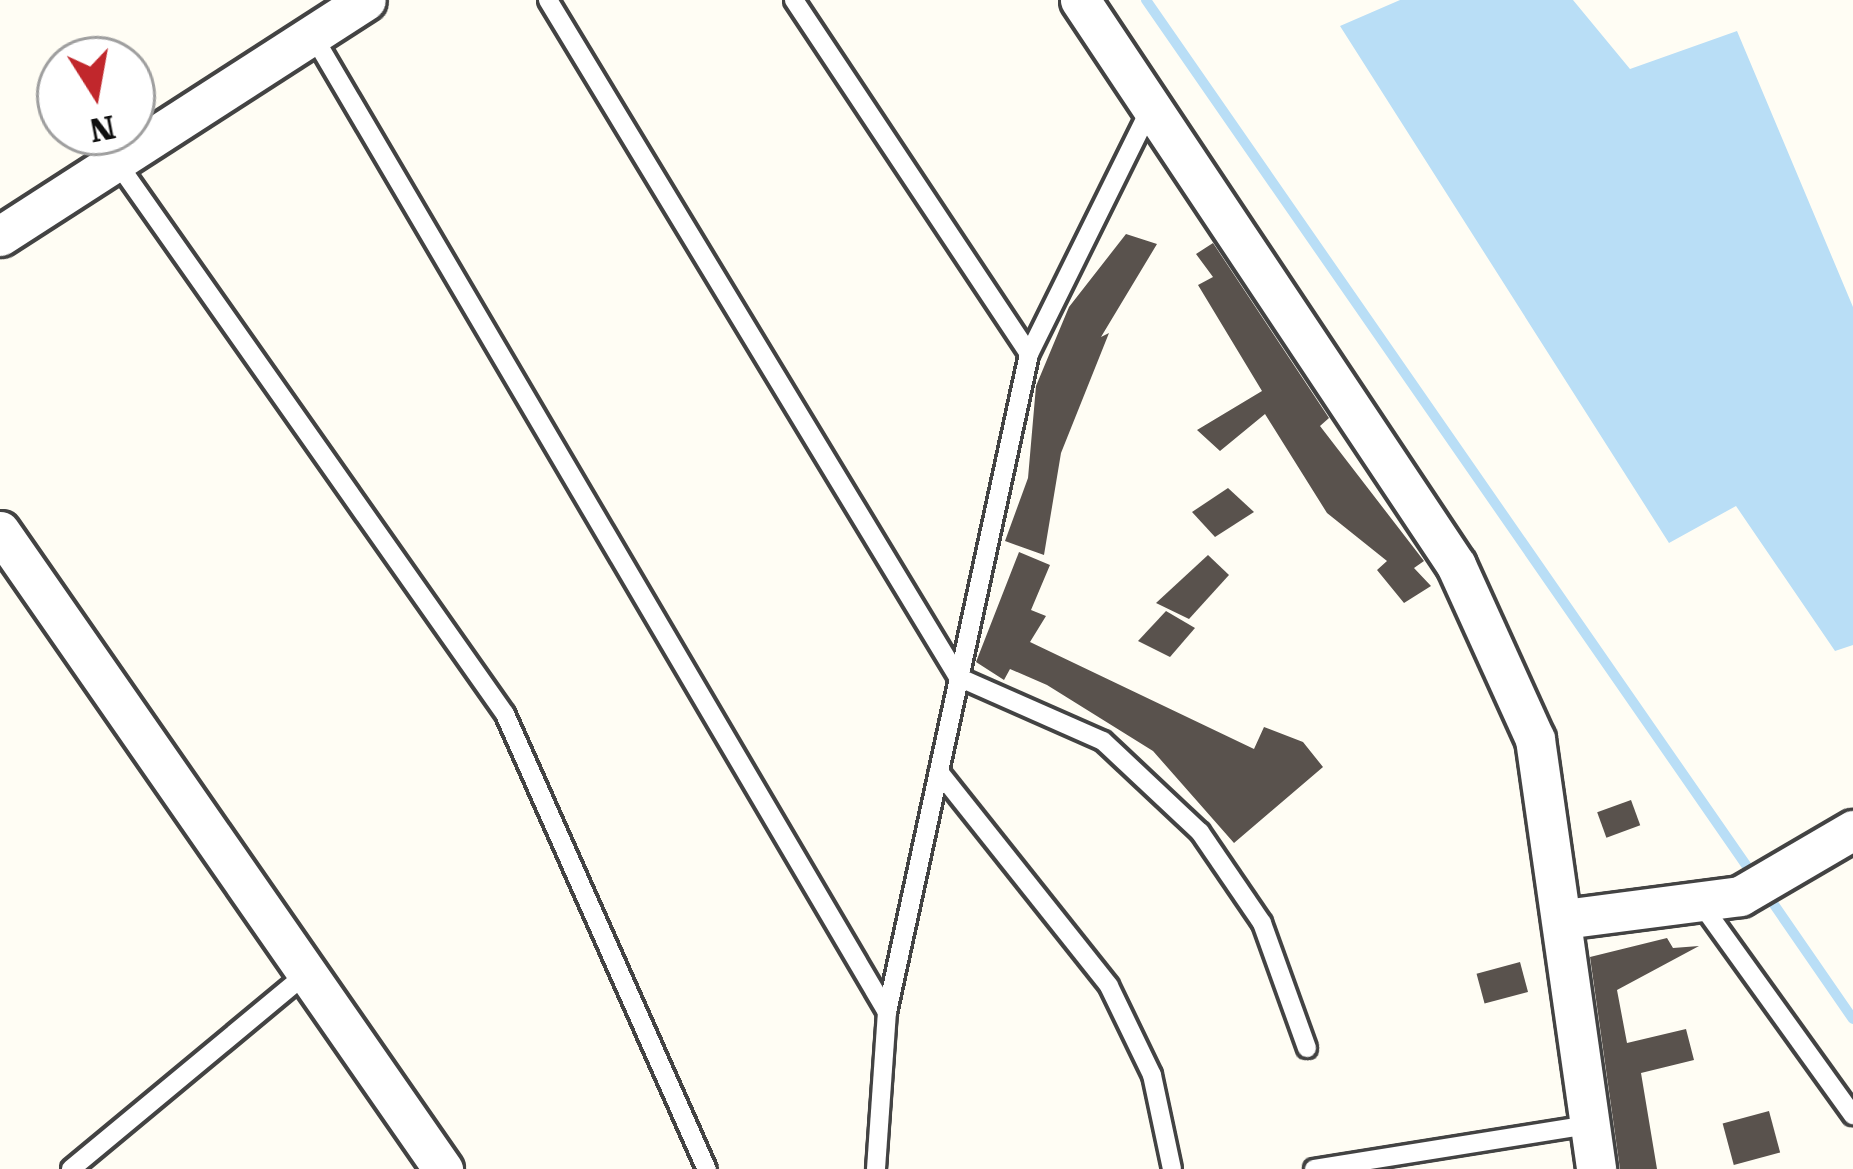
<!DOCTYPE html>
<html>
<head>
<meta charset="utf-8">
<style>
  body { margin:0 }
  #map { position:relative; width:1853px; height:1169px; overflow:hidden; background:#fffdf4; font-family:"Roboto Serif",serif }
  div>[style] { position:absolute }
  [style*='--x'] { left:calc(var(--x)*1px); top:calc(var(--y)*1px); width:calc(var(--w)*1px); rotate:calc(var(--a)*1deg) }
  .water>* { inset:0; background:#b9def6 }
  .stream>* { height:10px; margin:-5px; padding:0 5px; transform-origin:5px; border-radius:5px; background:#b9def6 }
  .building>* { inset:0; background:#59524d; transform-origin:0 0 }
  .roads { filter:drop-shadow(3px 0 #434343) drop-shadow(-3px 0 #434343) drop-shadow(0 3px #434343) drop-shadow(0 -3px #434343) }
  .lane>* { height:18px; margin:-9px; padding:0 9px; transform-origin:9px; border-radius:9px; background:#fff }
  .street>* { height:39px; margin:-19.5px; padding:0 19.5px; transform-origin:19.5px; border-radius:19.5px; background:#fff }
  span { translate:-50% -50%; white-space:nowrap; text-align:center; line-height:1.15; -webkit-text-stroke:12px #fff; paint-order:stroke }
  .north { position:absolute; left:36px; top:36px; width:120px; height:120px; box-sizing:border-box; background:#fff; border:3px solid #9f9f9f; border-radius:50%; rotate:169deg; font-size:33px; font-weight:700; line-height:48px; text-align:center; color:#101010 }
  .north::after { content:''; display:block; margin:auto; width:42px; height:54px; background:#c1272c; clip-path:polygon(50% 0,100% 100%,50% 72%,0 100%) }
</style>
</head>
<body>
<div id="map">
  <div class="water">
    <i style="clip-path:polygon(1400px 0,1573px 0,1630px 69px,1737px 31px,1853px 307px,1853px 645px,1835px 651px,1736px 506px,1669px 543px,1340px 26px)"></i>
  </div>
  <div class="stream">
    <i style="--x:1146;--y:0;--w:1069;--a:55.25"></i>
    <i style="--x:1766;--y:893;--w:153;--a:55.4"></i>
  </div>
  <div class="building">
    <i style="clip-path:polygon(1126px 234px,1157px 244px,1101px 337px,1109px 333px,1061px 453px,1044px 555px,1005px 541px,1028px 478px,1036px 386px,1069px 307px)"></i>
    <i style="clip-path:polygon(1213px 243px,1329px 418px,1320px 426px,1424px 561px,1414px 568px,1431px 586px,1404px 603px,1377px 570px,1387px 561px,1327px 513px,1265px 414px,1220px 451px,1197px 430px,1262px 391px,1198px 285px,1213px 277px,1196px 254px)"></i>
    <i style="clip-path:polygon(1228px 488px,1254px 512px,1215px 537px,1192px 512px)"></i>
    <i style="clip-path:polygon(1019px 552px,1050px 565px,1031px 610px,1046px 616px,1030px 642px,1254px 749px,1264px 727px,1303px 742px,1323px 767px,1234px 843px,1153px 751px,1047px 685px,1010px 669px,1004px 680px,976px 662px)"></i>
    <i style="clip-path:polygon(1208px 555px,1229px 575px,1189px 619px,1156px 603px)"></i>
    <i style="clip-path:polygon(1166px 611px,1195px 628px,1170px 657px,1138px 641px)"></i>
    <i style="left:1631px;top:800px;width:27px;height:36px;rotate:70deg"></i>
    <i style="clip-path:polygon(1667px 938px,1673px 948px,1699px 946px,1617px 990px,1627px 1043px,1686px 1029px,1694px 1060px,1641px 1073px,1657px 1169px,1620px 1169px,1590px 957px)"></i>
    <i style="left:1520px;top:962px;width:31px;height:45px;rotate:75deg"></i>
    <i style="left:1769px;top:1111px;width:43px;height:48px;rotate:75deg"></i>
  </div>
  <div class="roads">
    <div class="lane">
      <i style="--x:548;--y:0;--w:791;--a:58.8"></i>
      <i style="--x:958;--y:677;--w:158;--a:23.8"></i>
      <i style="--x:1103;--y:741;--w:133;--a:43.2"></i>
      <i style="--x:1200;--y:832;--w:110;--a:55.7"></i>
      <i style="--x:1262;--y:923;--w:133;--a:70.2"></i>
      <i style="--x:794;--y:0;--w:425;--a:56.4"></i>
      <i style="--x:312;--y:34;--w:1135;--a:59.55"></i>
      <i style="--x:116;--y:161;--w:676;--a:54.88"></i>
      <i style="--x:505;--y:714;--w:498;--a:66.1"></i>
      <i style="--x:939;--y:772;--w:273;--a:51.5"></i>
      <i style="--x:1109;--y:986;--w:99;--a:64.2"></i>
      <i style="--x:1152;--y:1075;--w:96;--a:78"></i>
      <i style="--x:1699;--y:901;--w:264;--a:54.3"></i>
      <i style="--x:71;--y:1169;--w:307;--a:-39.7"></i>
      <i style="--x:876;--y:1169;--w:157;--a:-86"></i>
      <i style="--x:887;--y:1012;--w:673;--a:-77.82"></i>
      <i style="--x:1029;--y:354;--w:275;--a:-63.7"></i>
      <i style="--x:1314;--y:1169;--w:279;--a:-9.1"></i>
    </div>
    <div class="street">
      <i style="--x:1080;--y:0;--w:679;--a:56.36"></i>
      <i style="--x:1456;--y:565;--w:191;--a:65.6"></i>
      <i style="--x:1535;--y:739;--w:434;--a:81.9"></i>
      <i style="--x:0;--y:236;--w:435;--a:-32.8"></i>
      <i style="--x:0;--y:531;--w:777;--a:55.23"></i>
      <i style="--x:1564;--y:919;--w:177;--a:-7.4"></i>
      <i style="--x:1740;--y:896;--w:131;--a:-30.3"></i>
    </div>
  </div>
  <div class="north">N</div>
</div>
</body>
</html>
